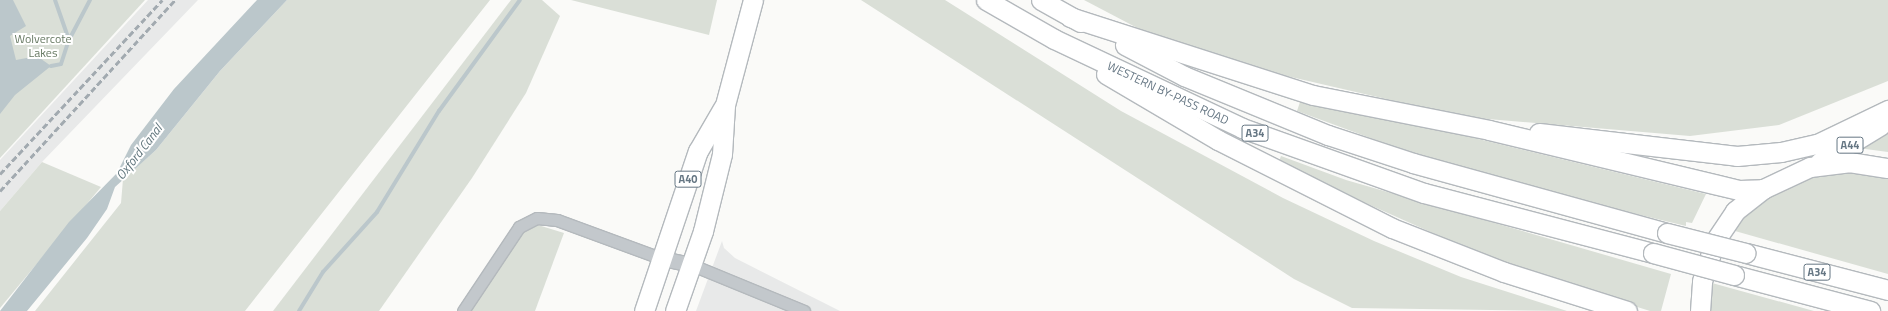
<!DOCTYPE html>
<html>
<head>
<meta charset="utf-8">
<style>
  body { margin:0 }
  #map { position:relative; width:1888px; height:311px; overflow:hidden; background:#fafaf8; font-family:"Titillium Web",sans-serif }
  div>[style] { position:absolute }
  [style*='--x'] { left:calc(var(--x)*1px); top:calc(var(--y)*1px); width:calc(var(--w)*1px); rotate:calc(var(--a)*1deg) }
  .built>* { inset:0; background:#e8e9e9 }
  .green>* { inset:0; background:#dadfd7 }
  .water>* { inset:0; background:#bbc7cb }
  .stream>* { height:4px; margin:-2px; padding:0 2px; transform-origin:2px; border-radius:2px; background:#bbc7cb }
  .roads { filter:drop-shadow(1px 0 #b4b9bd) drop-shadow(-1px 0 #b4b9bd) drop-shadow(0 1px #b4b9bd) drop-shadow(0 -1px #b4b9bd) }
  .minor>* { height:11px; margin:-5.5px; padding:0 5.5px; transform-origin:5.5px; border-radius:5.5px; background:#c3c8cc }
  .tertiary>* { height:14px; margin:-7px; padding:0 7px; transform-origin:7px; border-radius:7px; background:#c3c8cc }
  .trunk>* { height:19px; margin:-9.5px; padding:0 9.5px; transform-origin:9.5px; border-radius:9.5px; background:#fff }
  .rail>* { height:3px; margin-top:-1.5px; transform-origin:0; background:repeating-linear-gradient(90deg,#a2aab0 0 6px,transparent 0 9px) }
  .bridges { filter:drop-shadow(1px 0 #b4b9bd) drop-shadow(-1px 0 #b4b9bd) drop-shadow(0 1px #b4b9bd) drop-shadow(0 -1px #b4b9bd) }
  .trunk-bridge>* { height:19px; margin:-9.5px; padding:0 9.5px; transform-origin:9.5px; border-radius:9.5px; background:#fff }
  span { translate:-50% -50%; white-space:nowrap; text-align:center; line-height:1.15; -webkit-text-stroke:4px #fff; paint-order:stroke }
  .shield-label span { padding:1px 3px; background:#fff; border:1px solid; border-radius:3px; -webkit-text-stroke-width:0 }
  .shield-label { font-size:11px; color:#657683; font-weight:700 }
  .park-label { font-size:12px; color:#687a64 }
  .street-label { font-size:12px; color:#657683 }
  .water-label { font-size:13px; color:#60757c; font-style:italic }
</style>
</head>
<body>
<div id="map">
  <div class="built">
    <i style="clip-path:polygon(148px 0,198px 0,42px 162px,0 211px,0 160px)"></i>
    <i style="clip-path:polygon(722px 241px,724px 248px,735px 258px,840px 311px,696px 311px)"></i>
  </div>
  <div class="green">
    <i style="clip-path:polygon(0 0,145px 0,0 158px)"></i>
    <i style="clip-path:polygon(287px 0,490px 0,245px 311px,35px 311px,121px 203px,123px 179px,156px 150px,220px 71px)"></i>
    <i style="clip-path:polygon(511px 0,542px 0,560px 16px,526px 93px,472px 178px,379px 311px,273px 311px)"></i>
    <i style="clip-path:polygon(571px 0,717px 0,709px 35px)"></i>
    <i style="clip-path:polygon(861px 0,945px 0,1121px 111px,1283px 198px,1374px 241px,1461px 277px,1567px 311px,1352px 308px,1294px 279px)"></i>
    <i style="clip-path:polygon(1084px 0,1888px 0,1888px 81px,1779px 125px,1690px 136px,1464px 117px,1278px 74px,1145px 32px)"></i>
    <i style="clip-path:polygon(1301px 99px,1371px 113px,1706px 194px,1692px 223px,1686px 222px,1686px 226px,1520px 186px,1411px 153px,1297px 111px)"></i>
    <i style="clip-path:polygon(1888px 128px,1888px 152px,1858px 148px)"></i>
    <i style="clip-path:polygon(1281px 156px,1346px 180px,1671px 274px,1661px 311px,1650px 311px,1565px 284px,1464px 247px,1278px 164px)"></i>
    <i style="clip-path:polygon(42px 162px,101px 187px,0 308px,0 211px)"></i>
    <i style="clip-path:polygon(1856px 171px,1888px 177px,1888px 274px,1735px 231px,1753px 205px,1807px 175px)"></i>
    <i style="clip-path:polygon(538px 225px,564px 233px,535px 311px,470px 311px,524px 230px)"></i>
    <i style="clip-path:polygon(1712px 283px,1814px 311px,1710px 311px)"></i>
  </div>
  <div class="water">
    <i style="clip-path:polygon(0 0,13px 0,26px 26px,10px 36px,16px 60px,37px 56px,51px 66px,15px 95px,0 114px)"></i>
    <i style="clip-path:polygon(257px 0,287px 0,220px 71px,156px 150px,115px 187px,107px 209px,87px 238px,27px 311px,0 311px,69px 222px,117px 173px,131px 145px,174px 89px)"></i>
  </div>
  <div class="stream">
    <i style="--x:69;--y:40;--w:45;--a:-62.3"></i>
    <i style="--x:51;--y:66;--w:10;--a:-11"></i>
    <i style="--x:61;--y:64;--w:25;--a:-72"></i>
    <i style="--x:69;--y:40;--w:42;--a:-109.3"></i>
    <i style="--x:299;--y:311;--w:46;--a:-58.4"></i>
    <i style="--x:323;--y:272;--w:81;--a:-48"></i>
    <i style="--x:377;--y:212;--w:119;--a:-58.5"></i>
    <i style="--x:439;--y:111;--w:137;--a:-53.9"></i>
  </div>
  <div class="roads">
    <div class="minor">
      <i style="--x:692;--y:265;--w:121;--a:22.3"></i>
      <i style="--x:463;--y:311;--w:101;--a:-56.3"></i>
      <i style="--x:519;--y:227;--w:20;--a:-27"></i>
      <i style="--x:537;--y:218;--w:20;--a:6"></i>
      <i style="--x:557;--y:220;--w:113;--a:20.2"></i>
    </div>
    <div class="tertiary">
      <i style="--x:663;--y:259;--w:30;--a:12"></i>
    </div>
    <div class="trunk">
      <i style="--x:986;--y:0;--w:78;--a:29.8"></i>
      <i style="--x:1054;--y:39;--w:208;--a:25.3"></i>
      <i style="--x:1242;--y:128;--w:193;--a:19.7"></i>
      <i style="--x:1424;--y:193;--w:237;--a:14.7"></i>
      <i style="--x:1041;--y:0;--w:45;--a:29.4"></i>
      <i style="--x:1070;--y:17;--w:255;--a:17.8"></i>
      <i style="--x:1313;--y:95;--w:179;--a:11.2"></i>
      <i style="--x:1489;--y:130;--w:257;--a:13.5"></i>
      <i style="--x:1739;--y:190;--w:24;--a:-2"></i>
      <i style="--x:1125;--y:45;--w:67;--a:27.7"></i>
      <i style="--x:1184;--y:76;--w:156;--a:22.3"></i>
      <i style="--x:1328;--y:135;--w:89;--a:18.2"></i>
      <i style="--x:1413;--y:163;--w:263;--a:15.4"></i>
      <i style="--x:1106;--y:74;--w:130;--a:30.5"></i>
      <i style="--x:1218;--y:140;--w:195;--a:26.8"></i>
      <i style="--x:1392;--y:228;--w:120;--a:21.4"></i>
      <i style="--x:1504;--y:272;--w:129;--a:17.6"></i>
      <i style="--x:1539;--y:133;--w:199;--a:6.6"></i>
      <i style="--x:1737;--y:156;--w:44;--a:-5.2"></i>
      <i style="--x:1781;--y:152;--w:37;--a:-13"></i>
      <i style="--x:1817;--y:144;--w:79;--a:-25.6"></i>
      <i style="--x:1820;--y:162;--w:71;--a:-31.2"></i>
      <i style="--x:1746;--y:253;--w:147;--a:14.6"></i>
      <i style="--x:1734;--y:275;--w:141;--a:14.8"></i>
      <i style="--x:644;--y:311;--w:169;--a:-71.4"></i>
      <i style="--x:698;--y:151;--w:50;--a:-59.8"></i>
      <i style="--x:675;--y:311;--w:85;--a:-70.7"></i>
      <i style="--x:703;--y:231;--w:79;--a:-76.1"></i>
      <i style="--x:722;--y:154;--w:49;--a:-86.5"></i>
      <i style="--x:725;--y:105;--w:109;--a:-75.1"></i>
      <i style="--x:1700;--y:311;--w:30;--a:-86"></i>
      <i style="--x:1702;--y:281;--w:42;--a:-72"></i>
      <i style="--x:1715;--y:241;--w:36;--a:-56"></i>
      <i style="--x:1735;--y:211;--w:36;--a:-38"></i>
      <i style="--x:1763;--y:189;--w:52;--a:-25.1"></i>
      <i style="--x:1810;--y:167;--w:39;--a:-7"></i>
      <i style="--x:1849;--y:162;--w:39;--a:9"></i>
    </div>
  </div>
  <div class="rail">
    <i style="--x:0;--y:174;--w:238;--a:-47"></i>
    <i style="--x:0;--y:191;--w:259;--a:-47.5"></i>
  </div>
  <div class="bridges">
    <div class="trunk-bridge">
      <i style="--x:1667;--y:233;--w:81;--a:14.2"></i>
      <i style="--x:1653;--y:253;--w:84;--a:15.2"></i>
    </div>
  </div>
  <div class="shield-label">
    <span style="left:1255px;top:133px">A34</span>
    <span style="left:1850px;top:145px">A44</span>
    <span style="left:688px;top:179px">A40</span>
    <span style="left:1817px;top:272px">A34</span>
  </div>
  <div class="park-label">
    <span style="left:43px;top:46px">Wolvercote<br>Lakes</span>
  </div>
  <div class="street-label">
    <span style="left:1168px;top:93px;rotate:25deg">WESTERN BY-PASS ROAD</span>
  </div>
  <div class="water-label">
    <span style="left:139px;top:152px;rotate:-52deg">Oxford Canal</span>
  </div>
</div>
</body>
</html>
